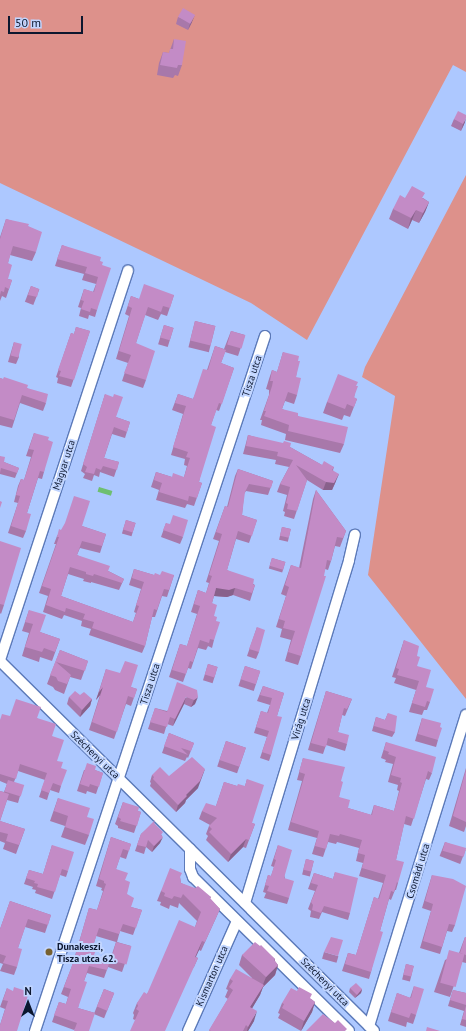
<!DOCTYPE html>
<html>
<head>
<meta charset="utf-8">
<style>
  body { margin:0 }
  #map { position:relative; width:466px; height:1031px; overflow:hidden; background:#adc8ff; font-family:"PT Sans",sans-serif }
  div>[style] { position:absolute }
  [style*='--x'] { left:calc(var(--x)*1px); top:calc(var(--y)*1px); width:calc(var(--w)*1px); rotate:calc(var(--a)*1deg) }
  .green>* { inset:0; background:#dd918b }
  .water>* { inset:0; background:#6ebf70; transform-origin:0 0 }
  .roads { filter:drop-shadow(1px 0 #5c7ab9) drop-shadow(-1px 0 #5c7ab9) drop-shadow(0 1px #5c7ab9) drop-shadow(0 -1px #5c7ab9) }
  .minor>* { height:10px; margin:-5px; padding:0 5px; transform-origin:5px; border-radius:5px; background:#fff }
  .wall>* { inset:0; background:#a878aa; transform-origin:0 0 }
  .shaded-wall>* { inset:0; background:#88618b }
  .building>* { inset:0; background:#c38bc6; transform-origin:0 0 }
  .dots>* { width:11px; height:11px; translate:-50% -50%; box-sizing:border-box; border:2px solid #c1d5ff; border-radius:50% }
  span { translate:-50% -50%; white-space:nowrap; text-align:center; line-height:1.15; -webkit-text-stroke:4px #c1d5ff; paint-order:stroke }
  .street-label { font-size:10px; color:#0c172f }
  .poi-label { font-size:10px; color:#0c172f; font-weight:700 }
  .left { translate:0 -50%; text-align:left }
  .north { position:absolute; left:8px; top:983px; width:40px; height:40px; -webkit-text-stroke:3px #c1d5ff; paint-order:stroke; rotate:0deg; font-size:11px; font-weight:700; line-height:16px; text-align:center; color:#0c172f }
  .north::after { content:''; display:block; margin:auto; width:14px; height:18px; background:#0c172f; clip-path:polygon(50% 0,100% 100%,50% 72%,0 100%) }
  .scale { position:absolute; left:8px; top:16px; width:75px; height:18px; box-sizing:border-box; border:2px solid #0c172f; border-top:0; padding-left:5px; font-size:12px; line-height:14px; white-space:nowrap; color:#0c172f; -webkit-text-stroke:3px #c1d5ff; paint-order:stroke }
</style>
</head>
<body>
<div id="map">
  <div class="green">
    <i style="clip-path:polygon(0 0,466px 0,466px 72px,453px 65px,307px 340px,251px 303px,0 183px)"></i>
    <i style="clip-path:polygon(466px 175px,466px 699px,368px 575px,395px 396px,362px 377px,365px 367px)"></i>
  </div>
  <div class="water">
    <i style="left:99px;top:487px;width:14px;height:5px;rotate:17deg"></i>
  </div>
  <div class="roads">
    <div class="minor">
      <i style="--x:0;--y:660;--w:410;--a:-71.8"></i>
      <i style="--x:0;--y:661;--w:526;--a:44.69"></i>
      <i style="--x:190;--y:849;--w:20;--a:90"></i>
      <i style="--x:190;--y:869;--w:9;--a:69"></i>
      <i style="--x:193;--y:877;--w:219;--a:44.6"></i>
      <i style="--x:245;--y:903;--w:358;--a:-73.1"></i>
      <i style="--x:349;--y:560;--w:26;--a:-77"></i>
      <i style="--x:369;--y:1026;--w:326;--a:-72.7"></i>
      <i style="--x:35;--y:1031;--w:732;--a:-71.69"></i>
      <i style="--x:188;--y:1031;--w:120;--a:-66"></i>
    </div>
  </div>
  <div class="wall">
    <i style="clip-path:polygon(178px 17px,192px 22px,188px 30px,176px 24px)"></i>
    <i style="clip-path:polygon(174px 39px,182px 65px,178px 76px,175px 75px,173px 78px,157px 75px,159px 63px,163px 52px,169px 53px)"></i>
    <i style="clip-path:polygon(454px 119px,465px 122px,461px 131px,451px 126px)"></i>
    <i style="clip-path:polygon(405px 198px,423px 198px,429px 202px,425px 212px,419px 223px,412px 220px,408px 229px,389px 219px,393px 209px)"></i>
    <i style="clip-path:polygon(6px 219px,28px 226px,36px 252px,32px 261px,10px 255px,8px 263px,8px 279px,12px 280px,6px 298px,2px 296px,0 301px,0 237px)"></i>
    <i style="clip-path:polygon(62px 245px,100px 261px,102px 265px,97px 310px,95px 317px,89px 315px,88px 319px,79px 316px,81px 308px,78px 307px,84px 289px,93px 292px,96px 284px,82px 280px,84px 274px,55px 266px)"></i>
    <i style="left:31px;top:286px;width:9px;height:17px;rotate:21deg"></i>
    <i style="clip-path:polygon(174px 295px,167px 316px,161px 314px,158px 320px,145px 315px,136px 343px,146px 380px,143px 388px,122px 381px,128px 363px,116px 359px,129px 316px,125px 314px,131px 296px,139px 299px)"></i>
    <i style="left:195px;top:321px;width:21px;height:27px;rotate:14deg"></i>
    <i style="left:164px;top:325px;width:10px;height:20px;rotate:17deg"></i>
    <i style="clip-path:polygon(76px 327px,90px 331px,71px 387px,57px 383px,58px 378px,56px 377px,71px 333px,74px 334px)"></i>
    <i style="clip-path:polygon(231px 331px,245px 335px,238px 356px,225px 352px,221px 363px,234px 368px,219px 411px,216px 410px,211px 425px,199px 482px,202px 483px,194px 506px,187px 504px,185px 508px,156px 500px,159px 490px,151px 487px,156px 472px,172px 477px,184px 477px,187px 466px,184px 465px,185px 459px,171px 455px,183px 414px,172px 410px,178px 394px,193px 399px,207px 370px,215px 346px,224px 349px)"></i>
    <i style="clip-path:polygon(14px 342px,19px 357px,16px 364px,8px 362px)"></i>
    <i style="clip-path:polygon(283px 352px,298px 361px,296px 377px,297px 395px,294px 404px,285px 401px,282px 409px,298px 416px,344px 444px,340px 453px,285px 440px,286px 434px,261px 425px,262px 420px,260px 420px,269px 395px,269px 390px,266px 389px,269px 379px,272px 370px,277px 372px)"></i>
    <i style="clip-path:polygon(0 378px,27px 388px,46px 403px,43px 411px,20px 403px,12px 428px,0 425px)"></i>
    <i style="clip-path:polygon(356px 386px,354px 398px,357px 399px,350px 417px,344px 415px,342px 420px,323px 413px,327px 402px)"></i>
    <i style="clip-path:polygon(105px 394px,116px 417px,130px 422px,125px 438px,112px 434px,104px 458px,119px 462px,114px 477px,100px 472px,99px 477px,94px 475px,92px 481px,83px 478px,85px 474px,81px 471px)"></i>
    <i style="clip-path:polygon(34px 433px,48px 440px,44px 472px,42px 479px,38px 478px,27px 513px,26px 531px,23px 538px,8px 533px,18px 503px,14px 502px,18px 486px,21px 479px,24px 480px,31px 457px,26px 456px)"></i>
    <i style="clip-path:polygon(248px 435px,290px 447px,322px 465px,334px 467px,333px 470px,336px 481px,332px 490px,323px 490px,307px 480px,294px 519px,284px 516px,285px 512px,283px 511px,287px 495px,277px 492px,280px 484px,289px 467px,275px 464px,276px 460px,243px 454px,246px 443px)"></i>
    <i style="clip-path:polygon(0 456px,4px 462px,19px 468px,15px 478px,0 474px)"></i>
    <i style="clip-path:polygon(238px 469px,273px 481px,268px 495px,246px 491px,244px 494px,242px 515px,257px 520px,249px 543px,236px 539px,227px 570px,255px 585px,250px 601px,233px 595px,227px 597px,214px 596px,212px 603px,214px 616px,216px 621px,214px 640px,212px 648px,208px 646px,206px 650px,198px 648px,191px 669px,188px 668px,183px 682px,169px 677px,180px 644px,187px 646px,197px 614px,191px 612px,198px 590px,206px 593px,209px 583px,206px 582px,219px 541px,213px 539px,225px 506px,227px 507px,235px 476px)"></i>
    <i style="clip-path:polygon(316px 490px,346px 531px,340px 547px,335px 546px,331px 561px,328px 570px,325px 569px,301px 656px,298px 665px,285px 661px,291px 640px,280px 637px,282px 629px,276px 627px,286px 596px,281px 594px,291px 565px,299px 568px,313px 499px)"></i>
    <i style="left:126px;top:520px;width:10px;height:14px;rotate:17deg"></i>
    <i style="clip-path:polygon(166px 523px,183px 537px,180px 544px,161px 537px)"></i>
    <i style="clip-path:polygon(82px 526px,106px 534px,100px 553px,80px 548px,77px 555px,124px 579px,119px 590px,91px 582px,91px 583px,83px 581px,84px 579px,68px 574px,61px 596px,133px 622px,136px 613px,134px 612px,141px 589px,129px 585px,134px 569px,154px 575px,174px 575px,167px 597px,162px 596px,155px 617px,152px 617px,145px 646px,142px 653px,89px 635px,91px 629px,81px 626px,82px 621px,64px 615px,62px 619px,43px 612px,48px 596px,39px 593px,56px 544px,54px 544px,57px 536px,61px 530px)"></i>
    <i style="left:282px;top:527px;width:9px;height:13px;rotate:13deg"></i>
    <i style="clip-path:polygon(0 541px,4px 605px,1px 614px,0 613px)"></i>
    <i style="left:272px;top:558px;width:14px;height:11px;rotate:17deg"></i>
    <i style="clip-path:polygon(29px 610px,40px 632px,60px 639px,52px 661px,40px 657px,39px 662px,22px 656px,29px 633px,22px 631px)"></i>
    <i style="clip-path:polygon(257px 627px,259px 652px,256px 659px,247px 656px)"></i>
    <i style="clip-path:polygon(404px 640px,417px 656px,417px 666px,426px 687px,430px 702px,427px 710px,424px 710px,422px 715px,409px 712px,416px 690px,394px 683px,396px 678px,392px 677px)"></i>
    <i style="clip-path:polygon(60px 650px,88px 661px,81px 680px,70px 677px,64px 694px,55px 690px,53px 687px,47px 684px)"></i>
    <i style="left:208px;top:664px;width:10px;height:17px;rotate:17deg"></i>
    <i style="left:245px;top:666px;width:16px;height:21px;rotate:18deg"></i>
    <i style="clip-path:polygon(106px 669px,131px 687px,137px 689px,131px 706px,126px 704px,114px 739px,89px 730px,100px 695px,96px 700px)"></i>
    <i style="clip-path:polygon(263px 686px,284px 693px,277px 716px,271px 755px,269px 761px,260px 758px,267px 737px,254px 733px,261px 711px,267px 713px,270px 705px,257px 701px)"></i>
    <i style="clip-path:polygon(197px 690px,195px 704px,191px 707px,184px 704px,173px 726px,167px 724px,164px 734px,148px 729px,155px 708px,167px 711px)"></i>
    <i style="clip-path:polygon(326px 691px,352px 699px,345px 716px,342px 715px,338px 732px,347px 744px,345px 751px,326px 745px,323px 754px,308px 750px)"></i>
    <i style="clip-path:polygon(69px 697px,92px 699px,90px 706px,80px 717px,67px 704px)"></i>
    <i style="clip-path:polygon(388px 713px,395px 732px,392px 737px,372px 731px,376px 717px,385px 720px)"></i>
    <i style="clip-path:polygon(10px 716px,37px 718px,52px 736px,57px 761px,61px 768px,61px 786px,59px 793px,50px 790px,47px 800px,39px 797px,45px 780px,18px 771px,14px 782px,20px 796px,18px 803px,7px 800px,0 821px,25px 829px,16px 854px,3px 849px,5px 843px,0 841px,0 791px,4px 792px,7px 784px,0 781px,0 720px)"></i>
    <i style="clip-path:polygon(422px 718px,438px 740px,436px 747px,415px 741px)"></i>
    <i style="clip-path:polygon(169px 733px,194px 743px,188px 758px,187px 757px,185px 761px,162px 753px)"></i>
    <i style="left:226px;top:741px;width:21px;height:27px;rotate:19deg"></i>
    <i style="clip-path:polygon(386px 742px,432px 773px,429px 780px,426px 779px,411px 826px,404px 824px,396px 860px,398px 883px,396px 890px,395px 890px,391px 900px,389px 899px,380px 931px,371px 972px,369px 979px,342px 971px,348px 953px,356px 955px,374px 897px,378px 899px,383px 883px,359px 876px,363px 863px,356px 861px,359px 848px,337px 842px,336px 844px,328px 842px,323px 857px,312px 854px,317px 838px,288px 830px,302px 781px,297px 780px,303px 758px,341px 781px,339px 797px,348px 808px,371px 815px,374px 805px,394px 811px,399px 791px,397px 790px,398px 785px,388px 782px,393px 764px,385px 762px,386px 760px,381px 758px)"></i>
    <i style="clip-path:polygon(466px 768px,466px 826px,464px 832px,449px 826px)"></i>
    <i style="clip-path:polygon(84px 770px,95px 770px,103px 773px,96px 794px,87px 791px,86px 794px,77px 791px)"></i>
    <i style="clip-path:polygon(152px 775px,169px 776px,198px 788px,186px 800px,185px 803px,176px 812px,150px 786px,151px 783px,150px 782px)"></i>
    <i style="clip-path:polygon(247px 779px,252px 823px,255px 824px,246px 848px,243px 847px,228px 862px,206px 840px,208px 836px,206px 834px,209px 826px,210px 825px,199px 819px,202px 811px,216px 806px,224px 782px,237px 786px,245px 786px)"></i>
    <i style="clip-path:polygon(58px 798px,87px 817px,89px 835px,85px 845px,61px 837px,65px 826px,50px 821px)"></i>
    <i style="clip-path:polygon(123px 802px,138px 811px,141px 812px,134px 833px,118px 828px,118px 826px,115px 824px)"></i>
    <i style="clip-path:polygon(154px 823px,162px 836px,160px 843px,152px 852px,146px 847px,144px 854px,135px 851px,141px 834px)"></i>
    <i style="clip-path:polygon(evenodd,111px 837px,131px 844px,126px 859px,120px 857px,116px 869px,125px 880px,127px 894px,131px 907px,142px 910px,133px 935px,120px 931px,117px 942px,131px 946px,122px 972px,108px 967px,104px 978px,87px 973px,84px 981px,78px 1008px,95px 1013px,74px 1030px,52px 1022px,59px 1002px,66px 1004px,68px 997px,61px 994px,72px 966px,89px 908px,97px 910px,103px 891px,101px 890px,102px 888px,96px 886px,111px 837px,96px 936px,116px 942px,110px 960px,94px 955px,94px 943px,96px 936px)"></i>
    <i style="left:445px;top:842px;width:22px;height:15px;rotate:21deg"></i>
    <i style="clip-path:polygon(52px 845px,68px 871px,66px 877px,60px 875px,52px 899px,35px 893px,36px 890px,32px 889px,33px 887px,24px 884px,29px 870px,43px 874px)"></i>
    <i style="clip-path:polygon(278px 845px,289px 898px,287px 904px,264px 898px,266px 893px,263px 892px,268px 875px,271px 876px,274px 867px,271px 866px)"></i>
    <i style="left:306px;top:859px;width:8px;height:16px;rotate:14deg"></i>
    <i style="clip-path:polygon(335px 872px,350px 913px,348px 920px,322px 912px,319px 919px,310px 917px,311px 911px,308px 909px,315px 891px,308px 889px,314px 873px,333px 879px)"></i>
    <i style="clip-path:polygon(432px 875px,455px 925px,452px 932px,447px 931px,440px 954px,420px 948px,431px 911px,422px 908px)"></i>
    <i style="clip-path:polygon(180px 877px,181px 883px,211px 897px,210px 899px,220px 909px,216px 918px,201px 951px,199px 950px,196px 957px,198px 958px,194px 967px,135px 1020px,133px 1019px,134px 1015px,133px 1013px,137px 1003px,147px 994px,195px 927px,197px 921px,179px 903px,178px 908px,170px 905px,169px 909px,160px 905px,161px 902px,157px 901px,161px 891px)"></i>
    <i style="clip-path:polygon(10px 901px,51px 915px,45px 933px,25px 927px,18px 948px,17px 967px,14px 975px,0 971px,3px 964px,0 963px,0 929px)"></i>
    <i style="clip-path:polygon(465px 937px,466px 937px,466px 963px,462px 962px,450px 997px,434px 992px,445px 960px,459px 953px)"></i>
    <i style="clip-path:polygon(260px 946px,275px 959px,275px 961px,278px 965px,275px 975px,263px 987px,260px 995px,252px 1008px,254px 1021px,248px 1031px,209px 1031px,228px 999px,225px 997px,228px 990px,226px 989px,230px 979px,252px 978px,239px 965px,242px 955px)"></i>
    <i style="left:324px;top:952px;width:15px;height:7px;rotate:16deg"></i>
    <i style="left:406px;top:964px;width:8px;height:16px;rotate:14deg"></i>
    <i style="clip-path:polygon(414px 986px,416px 1015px,413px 1024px,407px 1022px,406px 1027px,388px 1021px,397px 993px,410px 998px)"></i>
    <i style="clip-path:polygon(7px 988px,17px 1031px,0 1025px,5px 1009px,0 1007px)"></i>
    <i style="clip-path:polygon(350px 988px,362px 989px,361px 993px,355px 998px,349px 992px)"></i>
    <i style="left:104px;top:989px;width:11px;height:27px;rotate:22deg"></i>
    <i style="clip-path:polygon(453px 990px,466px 993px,466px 1027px,460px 1025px,464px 1011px,448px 1006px)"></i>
    <i style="clip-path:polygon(311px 999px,315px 1002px,312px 1012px,301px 1031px,278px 1018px,280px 1014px,278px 1013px,282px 1003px)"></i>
  </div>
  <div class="shaded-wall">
    <i style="clip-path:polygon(195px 15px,192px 22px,188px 30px,190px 24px)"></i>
    <i style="clip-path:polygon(466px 118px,465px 122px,461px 131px,463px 124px)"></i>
    <i style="clip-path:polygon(429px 202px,425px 212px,419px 223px,423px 213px)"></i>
    <i style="clip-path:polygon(416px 210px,412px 220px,408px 229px,411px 218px)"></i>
    <i style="clip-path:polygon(339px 474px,336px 481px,332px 490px,323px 490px,326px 482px)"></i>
    <i style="clip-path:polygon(216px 588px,235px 588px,233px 595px,227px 597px,214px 596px)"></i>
    <i style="clip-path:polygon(103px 687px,100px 695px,96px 700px,99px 692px)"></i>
    <i style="clip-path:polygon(186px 697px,184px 704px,173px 726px,175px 719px)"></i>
    <i style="clip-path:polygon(198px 697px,195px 704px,191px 707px,194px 700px)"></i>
    <i style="clip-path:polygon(92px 699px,90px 706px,80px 717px,82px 710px)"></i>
    <i style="clip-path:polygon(205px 769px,198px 788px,186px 800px,185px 803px,176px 812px,178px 805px)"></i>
    <i style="clip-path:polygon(163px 837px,160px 843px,152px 852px,154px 846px)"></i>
    <i style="clip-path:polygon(246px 839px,243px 847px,228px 862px,231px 854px)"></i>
    <i style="clip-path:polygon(202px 941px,199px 950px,191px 966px,195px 957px)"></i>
    <i style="clip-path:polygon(278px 965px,275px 975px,263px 987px,260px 995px,247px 1017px,250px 1007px,262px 987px,266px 977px)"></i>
    <i style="clip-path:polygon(362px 989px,361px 993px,355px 998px,357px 995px)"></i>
    <i style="clip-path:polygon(315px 1002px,312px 1012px,301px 1031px,304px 1021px)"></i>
    <i style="clip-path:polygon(257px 1011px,254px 1021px,248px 1031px,247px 1031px,248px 1027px)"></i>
  </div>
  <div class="building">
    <i style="left:183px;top:8px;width:14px;height:10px;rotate:30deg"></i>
    <i style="clip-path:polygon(174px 39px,186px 41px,182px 65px,178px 65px,177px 68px,160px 65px,163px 52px,169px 53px,170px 49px,173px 49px)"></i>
    <i style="clip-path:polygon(458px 111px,466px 115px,466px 118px,463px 124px,454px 119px)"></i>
    <i style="clip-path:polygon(412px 186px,425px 193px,422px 198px,429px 202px,423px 213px,416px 210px,411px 218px,393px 209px,400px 195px,405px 198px)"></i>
    <i style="clip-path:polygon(6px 219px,29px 224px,28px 226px,42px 232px,36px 252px,13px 246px,8px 263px,12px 265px,8px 279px,12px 280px,9px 289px,5px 287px,4px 292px,1px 291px,0 295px,0 239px)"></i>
    <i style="clip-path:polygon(62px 245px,101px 257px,100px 261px,103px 262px,102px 265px,111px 268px,97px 310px,91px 308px,90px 312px,81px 309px,84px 301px,81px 300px,84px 289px,94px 292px,98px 277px,85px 273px,87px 267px,57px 259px)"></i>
    <i style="clip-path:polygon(144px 284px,174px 295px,170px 308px,163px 306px,161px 312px,148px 307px,136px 343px,155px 351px,146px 380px,124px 373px,131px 355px,119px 351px,132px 308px,128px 306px,131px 296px,139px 299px)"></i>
    <i style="clip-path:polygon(31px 286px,39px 289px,37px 297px,28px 295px)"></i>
    <i style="left:195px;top:321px;width:21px;height:20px;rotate:14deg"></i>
    <i style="left:164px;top:325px;width:10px;height:13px;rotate:17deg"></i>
    <i style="clip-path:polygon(76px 327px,90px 331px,74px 380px,59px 376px,61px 371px,58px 370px,71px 333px,74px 334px)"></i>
    <i style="left:231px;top:331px;width:15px;height:14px;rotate:16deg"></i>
    <i style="left:14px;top:342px;width:8px;height:14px;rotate:14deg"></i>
    <i style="clip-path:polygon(215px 346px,226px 350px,221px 363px,234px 368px,222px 404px,219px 403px,211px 425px,216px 427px,199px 482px,202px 483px,197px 498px,189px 496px,188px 501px,159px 492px,162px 483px,154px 480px,156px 472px,172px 477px,173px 473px,184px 477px,190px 458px,186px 457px,188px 452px,173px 447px,186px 406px,175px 403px,178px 394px,193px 399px,203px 369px,208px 370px)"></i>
    <i style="clip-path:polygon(283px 352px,299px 356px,298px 361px,300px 361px,296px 377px,301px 378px,297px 395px,288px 392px,282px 409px,298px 413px,298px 416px,348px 427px,344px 444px,288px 431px,289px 425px,264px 416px,266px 411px,264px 411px,272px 386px,273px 381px,270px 381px,272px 370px,277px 372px)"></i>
    <i style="clip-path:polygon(338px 374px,358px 382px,356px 386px,358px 386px,354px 397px,357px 399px,354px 407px,347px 404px,345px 409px,327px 402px)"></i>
    <i style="clip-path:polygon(4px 377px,28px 385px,27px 388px,48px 394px,46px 403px,22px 395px,14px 420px,0 416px,0 378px,3px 379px)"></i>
    <i style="clip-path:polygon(105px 394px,113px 397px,114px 394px,123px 397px,116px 417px,130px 422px,127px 432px,114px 427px,104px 458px,119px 462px,117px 470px,103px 466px,101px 470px,96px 468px,94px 474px,85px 472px,87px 467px,83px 464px)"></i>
    <i style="clip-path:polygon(34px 433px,49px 437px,48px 440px,53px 442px,44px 472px,40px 471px,27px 513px,31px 514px,26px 531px,11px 526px,20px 496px,16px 495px,21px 479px,24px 480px,34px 450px,29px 449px)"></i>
    <i style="clip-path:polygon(248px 435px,283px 443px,284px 441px,291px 443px,290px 447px,322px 465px,324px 461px,334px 467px,332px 470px,339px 474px,334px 483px,326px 482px,296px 465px,307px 480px,297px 511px,287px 509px,288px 504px,286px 503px,290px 487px,280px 484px,293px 460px,277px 456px,278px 452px,246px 446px)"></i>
    <i style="clip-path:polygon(0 456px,5px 457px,4px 462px,19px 468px,17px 473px,1px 468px,0 473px)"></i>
    <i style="clip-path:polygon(238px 469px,273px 481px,271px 488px,249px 484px,245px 492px,242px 515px,257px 520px,252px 536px,238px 531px,227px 570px,254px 579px,253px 585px,255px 585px,252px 593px,235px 588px,229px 590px,216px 588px,212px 603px,217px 605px,214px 616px,217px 617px,216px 621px,220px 622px,214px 640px,210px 639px,209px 643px,200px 640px,193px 662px,190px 661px,186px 674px,172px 670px,180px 644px,187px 646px,200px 606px,194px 604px,198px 590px,206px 593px,212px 576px,209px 575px,222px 534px,216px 532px,225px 506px,228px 507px)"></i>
    <i style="clip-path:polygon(316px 490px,346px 531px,343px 538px,337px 537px,331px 561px,327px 560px,324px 576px,326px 576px,301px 656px,288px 652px,295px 631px,283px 628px,285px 621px,279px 619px,289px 587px,285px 585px,291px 565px,301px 568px)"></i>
    <i style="clip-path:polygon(74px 496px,90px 501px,82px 526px,106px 534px,102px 546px,82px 541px,77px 555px,110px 566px,108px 571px,124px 579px,122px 583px,94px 574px,93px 576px,86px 574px,86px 572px,70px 567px,61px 596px,133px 622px,139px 606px,136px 605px,144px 582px,132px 578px,134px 569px,154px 575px,155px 573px,160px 575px,162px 571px,174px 575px,169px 590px,164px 589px,157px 610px,154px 609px,145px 646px,92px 628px,94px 622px,83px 619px,85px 614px,66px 608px,65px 612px,46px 605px,51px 589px,42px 586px,59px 537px,57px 537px,59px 529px,61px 530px,65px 523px)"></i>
    <i style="clip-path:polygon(0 501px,2px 502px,0 508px)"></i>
    <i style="clip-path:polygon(173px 515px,188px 520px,183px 537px,163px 530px,166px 523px,170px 524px)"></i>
    <i style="left:126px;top:520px;width:10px;height:10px;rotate:17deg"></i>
    <i style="left:282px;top:527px;width:9px;height:9px;rotate:13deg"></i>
    <i style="clip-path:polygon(0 541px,21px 548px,4px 605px,0 604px)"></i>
    <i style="left:272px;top:558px;width:14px;height:8px;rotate:17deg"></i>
    <i style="clip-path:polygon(29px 610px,46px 615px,40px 632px,60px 639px,55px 652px,44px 648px,42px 652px,25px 647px,33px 624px,25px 622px)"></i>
    <i style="clip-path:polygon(257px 627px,265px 630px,259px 652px,249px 649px)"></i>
    <i style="clip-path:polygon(404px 640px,419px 646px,417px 656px,420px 657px,417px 666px,431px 670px,426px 687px,434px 689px,430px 702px,427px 701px,425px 707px,412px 703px,419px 681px,397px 675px,399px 669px,396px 668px)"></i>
    <i style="clip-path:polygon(60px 650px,88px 661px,85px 671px,56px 662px,71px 675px,67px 684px,58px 681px,56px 677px,50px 675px)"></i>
    <i style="clip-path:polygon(125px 661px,138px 665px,131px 687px,137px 689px,134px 698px,128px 696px,117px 732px,92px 722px,103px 687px,99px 692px,106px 669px,120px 673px)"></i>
    <i style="left:208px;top:664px;width:10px;height:11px;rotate:17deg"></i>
    <i style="left:245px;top:666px;width:16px;height:14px;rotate:18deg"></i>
    <i style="clip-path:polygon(177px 682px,197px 690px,198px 697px,194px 700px,186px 697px,175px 719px,170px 717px,167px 727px,150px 722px,155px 708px,167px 712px)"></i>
    <i style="clip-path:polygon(263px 686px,284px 693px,277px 716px,282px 717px,271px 755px,262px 752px,269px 731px,256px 727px,261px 711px,268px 713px,272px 698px,260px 695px)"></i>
    <i style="clip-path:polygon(75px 691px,80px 695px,84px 692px,92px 699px,82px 710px,69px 697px)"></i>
    <i style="clip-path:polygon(326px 691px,352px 699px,347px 709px,344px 708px,338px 732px,349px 735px,347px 744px,328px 738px,326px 747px,311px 743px)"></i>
    <i style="clip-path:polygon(16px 699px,41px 707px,37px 718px,56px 724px,52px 736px,64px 740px,57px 761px,63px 762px,61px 768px,67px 770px,61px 786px,53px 783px,49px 793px,41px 790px,47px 773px,20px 764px,16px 779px,0 774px,0 720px,2px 714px,10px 716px)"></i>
    <i style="clip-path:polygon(388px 713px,397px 716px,395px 732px,374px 726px,376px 717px,385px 720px)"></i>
    <i style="clip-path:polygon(422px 718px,441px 723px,440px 727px,442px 728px,438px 740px,418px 734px)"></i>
    <i style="clip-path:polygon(169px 733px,194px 743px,191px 751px,181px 748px,188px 755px,164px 746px)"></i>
    <i style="left:226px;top:741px;width:21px;height:20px;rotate:19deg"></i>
    <i style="clip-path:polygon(386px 742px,436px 757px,432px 773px,428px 771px,414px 819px,406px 816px,396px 860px,404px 862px,398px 883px,397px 882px,394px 892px,391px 891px,380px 931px,383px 932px,371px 972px,345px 964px,348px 953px,356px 955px,374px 897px,379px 899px,386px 875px,362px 868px,365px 855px,358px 853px,362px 840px,340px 834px,339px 836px,330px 834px,326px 849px,315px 846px,319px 831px,291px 822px,305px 774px,299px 772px,303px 758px,345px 767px,341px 781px,343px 782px,339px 797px,350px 800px,348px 808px,372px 815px,374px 805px,394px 811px,402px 783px,400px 782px,401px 778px,391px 775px,396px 757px,388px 754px,389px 752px,384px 750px)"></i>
    <i style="clip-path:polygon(192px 757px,205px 769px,200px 781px,186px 795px,187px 796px,178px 805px,153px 779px,154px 777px,152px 775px,160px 767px,169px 776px)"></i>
    <i style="clip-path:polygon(87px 763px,96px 766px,95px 770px,103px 773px,99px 787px,90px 784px,89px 787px,80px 784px)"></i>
    <i style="clip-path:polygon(466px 770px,466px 822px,453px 816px)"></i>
    <i style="clip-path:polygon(247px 779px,264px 785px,252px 823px,255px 824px,249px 840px,246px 839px,231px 854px,209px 832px,212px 829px,209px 826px,217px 818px,202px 811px,206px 803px,216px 806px,224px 782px,237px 786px,238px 784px,245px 786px)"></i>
    <i style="left:8px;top:780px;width:17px;height:12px;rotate:17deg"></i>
    <i style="clip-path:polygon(0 791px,9px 794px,0 821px,25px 829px,19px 845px,6px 841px,8px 834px,0 832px)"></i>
    <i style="clip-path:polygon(58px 798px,90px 808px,87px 817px,94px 819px,89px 835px,65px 827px,68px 816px,54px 811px)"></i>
    <i style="clip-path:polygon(123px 802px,139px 807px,138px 811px,141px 812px,137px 826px,120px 821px,121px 819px,118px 817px)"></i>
    <i style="clip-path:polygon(155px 820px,154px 823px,163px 832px,161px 835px,163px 837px,154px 846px,148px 840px,146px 847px,137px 845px,141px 834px)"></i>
    <i style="clip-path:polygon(111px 837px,131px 844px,129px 851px,123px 849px,116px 869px,128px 873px,125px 880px,130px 882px,127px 894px,134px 898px,131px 907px,142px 910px,136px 928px,123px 924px,119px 934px,99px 928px,94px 943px,98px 944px,94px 955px,110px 960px,107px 970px,89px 966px,84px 981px,87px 982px,78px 1008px,95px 1013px,89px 1031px,74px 1031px,77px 1023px,54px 1015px,59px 1002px,66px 1004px,71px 989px,64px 987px,74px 960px,89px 908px,97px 910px,106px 884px,104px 883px,104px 881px,99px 879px)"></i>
    <i style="left:445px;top:842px;width:22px;height:9px;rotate:16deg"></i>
    <i style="clip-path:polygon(52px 845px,74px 852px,68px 871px,62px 869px,55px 892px,37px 887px,38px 884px,34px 883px,35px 881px,26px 878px,29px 870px,43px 874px)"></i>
    <i style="clip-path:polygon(278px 845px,292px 850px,284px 878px,294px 881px,289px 898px,267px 891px,269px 886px,265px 885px,268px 875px,271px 876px,276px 860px,274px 859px)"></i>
    <i style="left:306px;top:859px;width:8px;height:11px;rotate:14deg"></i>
    <i style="clip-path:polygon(170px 868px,182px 873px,180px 877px,181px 883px,195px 888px,198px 886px,211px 897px,210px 898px,220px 909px,205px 942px,202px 941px,195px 957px,198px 958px,165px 1031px,130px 1031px,139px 1011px,136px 1009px,138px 1006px,137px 1003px,144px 992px,147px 994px,179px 920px,195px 927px,201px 912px,183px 894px,181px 898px,174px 896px,172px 899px,164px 896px,165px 893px,161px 891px)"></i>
    <i style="clip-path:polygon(335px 872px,358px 878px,350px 913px,324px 906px,321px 913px,312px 910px,313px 905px,311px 902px,318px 885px,311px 883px,314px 873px,333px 879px)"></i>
    <i style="clip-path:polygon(432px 875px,453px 879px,466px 886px,455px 925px,449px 924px,442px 947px,423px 941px,433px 904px,425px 901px)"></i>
    <i style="clip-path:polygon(10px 901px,51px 915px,48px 925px,28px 919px,18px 948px,22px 949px,17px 967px,3px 963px,6px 956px,0 954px,0 929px)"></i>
    <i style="clip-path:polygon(331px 937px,343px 940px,338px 956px,324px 952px)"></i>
    <i style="clip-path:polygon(465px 937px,466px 937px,466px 955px,460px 953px)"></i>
    <i style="left:116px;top:942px;width:16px;height:19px;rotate:15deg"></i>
    <i style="clip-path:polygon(255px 942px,260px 946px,261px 945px,275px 959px,274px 960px,278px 965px,266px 977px,242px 955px)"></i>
    <i style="left:449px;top:950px;width:16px;height:34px;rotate:15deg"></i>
    <i style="left:406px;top:964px;width:8px;height:11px;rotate:14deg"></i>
    <i style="clip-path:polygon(236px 969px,264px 985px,250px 1007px,257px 1011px,248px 1027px,246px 1025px,243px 1031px,211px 1031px,209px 1030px,233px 990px,229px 987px,233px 981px,230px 979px)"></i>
    <i style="clip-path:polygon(356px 983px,362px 989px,357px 995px,350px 988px)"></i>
    <i style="clip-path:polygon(414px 986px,424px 989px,416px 1015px,411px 1013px,409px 1018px,391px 1012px,397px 993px,411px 998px)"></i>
    <i style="clip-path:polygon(14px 987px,29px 992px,17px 1031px,0 1031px,0 1025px,8px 1001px,3px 1000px,7px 988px,13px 991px)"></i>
    <i style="clip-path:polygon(299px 987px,312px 994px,310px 998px,315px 1002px,304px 1021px,282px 1008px,284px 1004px,282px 1003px,291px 988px,297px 991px)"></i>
    <i style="left:104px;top:989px;width:11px;height:19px;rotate:22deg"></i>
    <i style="clip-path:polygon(453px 990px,466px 993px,466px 1005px,450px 1000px)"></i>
    <i style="clip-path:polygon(466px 1006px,466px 1020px,462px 1019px)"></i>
    <i style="clip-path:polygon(323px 1014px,335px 1023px,338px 1020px,347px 1029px,345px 1031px,306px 1031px)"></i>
    <i style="clip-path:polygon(427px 1027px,440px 1031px,426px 1031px)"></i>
  </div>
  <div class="dots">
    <i style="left:49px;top:952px;background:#776130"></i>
  </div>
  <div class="street-label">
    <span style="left:252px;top:376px;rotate:-72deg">Tisza utca</span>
    <span style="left:64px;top:465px;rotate:-72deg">Magyar utca</span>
    <span style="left:150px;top:684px;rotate:-72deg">Tisza utca</span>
    <span style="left:301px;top:719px;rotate:-73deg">Virág utca</span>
    <span style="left:95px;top:755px;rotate:44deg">Széchenyi utca</span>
    <span style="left:418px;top:871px;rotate:-73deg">Csomádi utca</span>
    <span style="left:212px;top:976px;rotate:-66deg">Kismarton utca</span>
    <span style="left:325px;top:982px;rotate:45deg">Széchenyi utca</span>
  </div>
  <div class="poi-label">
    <span class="left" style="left:57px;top:952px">Dunakeszi,<br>Tisza utca 62.</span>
  </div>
  <div class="north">N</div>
  <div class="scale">50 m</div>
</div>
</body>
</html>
